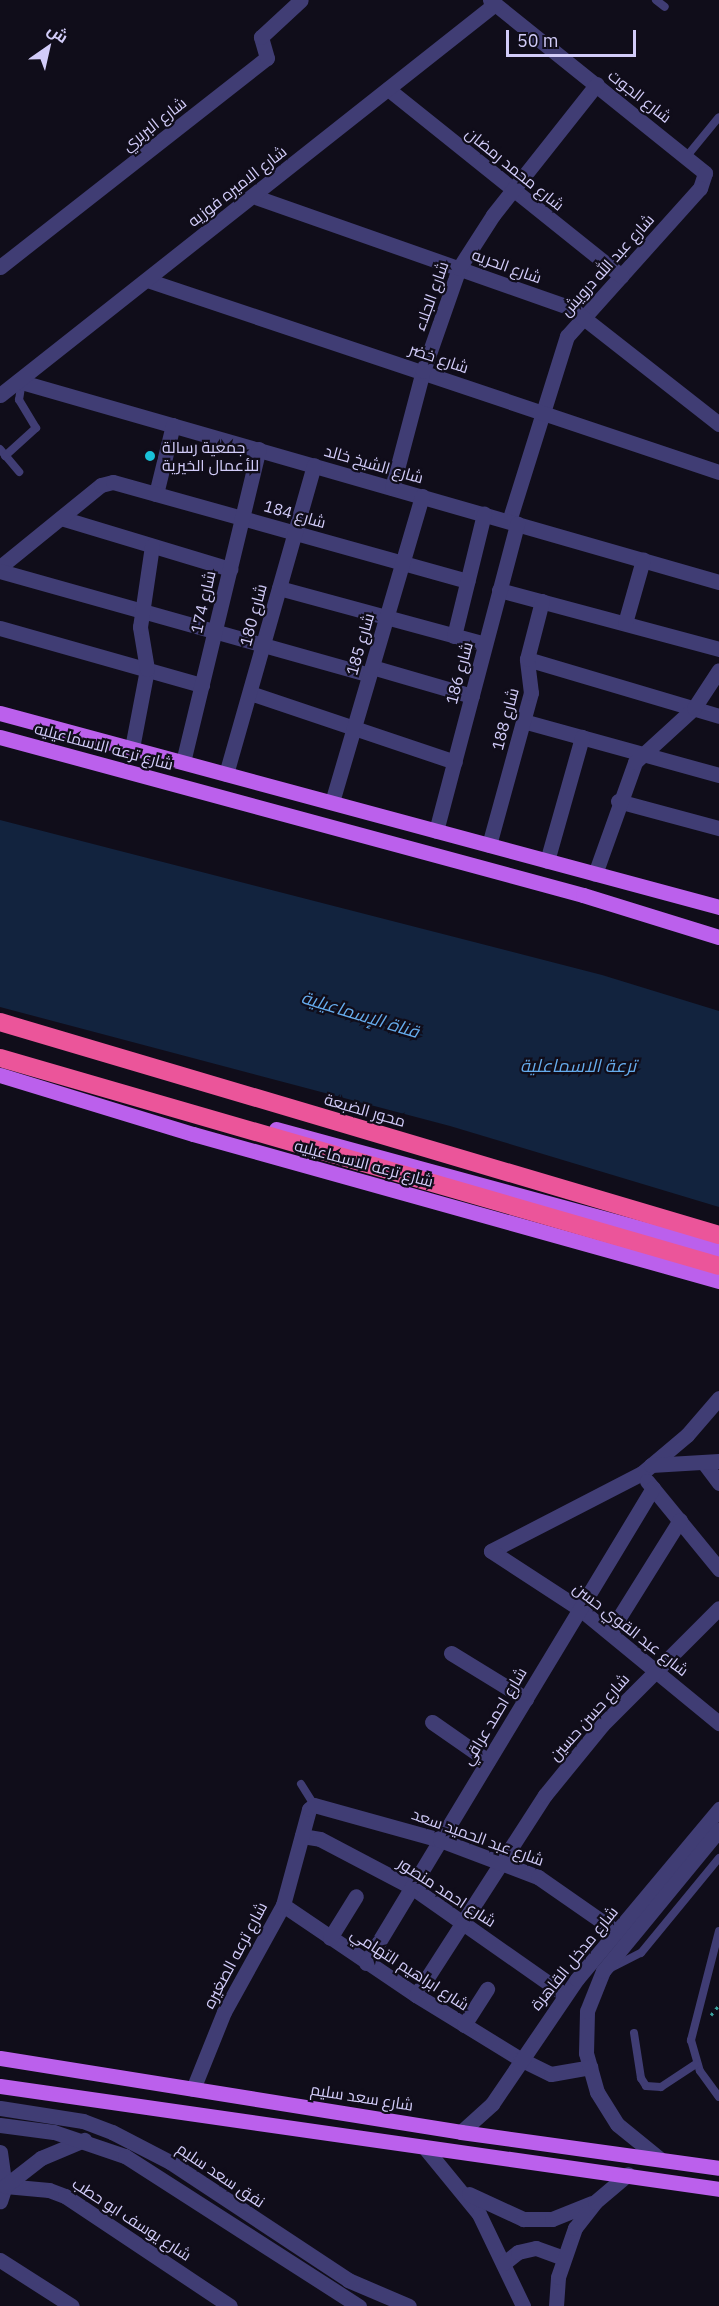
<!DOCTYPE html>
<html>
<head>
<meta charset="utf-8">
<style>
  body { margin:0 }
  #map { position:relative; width:719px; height:2306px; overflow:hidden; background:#100d1a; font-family:"IBM Plex Sans",Cairo,sans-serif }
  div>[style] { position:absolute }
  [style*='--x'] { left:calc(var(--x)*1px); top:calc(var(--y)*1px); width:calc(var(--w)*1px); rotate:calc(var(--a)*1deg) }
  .water>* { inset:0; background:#12233e }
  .path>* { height:3px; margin-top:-1.5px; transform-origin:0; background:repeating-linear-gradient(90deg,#3aa09c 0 3px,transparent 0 7.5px) }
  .service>* { height:8px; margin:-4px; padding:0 4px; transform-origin:4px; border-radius:4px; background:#403d74 }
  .minor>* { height:15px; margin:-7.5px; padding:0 7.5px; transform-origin:7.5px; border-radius:7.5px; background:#403d74 }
  .tertiary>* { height:15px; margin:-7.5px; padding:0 7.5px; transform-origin:7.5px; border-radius:7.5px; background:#403d74 }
  .primary>* { height:15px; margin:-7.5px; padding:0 7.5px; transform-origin:7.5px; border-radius:7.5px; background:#bb60ec }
  .motorway>* { height:18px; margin:-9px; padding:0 9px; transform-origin:9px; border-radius:9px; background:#eb559a }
  .dots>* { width:16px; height:16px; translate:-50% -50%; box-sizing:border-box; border:3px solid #100d1a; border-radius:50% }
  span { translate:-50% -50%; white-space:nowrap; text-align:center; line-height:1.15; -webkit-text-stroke:4.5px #100d1a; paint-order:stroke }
  .street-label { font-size:16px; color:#d2ccf9 }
  .poi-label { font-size:16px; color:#d2ccf9 }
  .left { translate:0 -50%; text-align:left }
  .water-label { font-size:18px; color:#66aced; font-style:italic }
  .north { position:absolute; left:18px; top:18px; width:60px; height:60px; -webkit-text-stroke:4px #100d1a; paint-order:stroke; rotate:34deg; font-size:16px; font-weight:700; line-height:24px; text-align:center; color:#d2ccf9 }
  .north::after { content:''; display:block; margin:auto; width:21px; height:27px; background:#d2ccf9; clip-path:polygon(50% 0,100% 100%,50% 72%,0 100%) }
  .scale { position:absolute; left:506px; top:30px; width:130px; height:27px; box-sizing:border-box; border:3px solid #d2ccf9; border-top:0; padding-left:8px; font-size:18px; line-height:21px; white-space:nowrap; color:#d2ccf9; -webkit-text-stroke:4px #100d1a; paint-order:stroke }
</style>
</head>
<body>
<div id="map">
  <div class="water">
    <i style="clip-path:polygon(0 820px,602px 975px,719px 1011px,719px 1207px,450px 1126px,0 1007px)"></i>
  </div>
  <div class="path">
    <i style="--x:711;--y:2015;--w:13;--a:-51"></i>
  </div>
  <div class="service">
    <i style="--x:656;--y:0;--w:11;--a:38"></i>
    <i style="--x:687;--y:156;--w:50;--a:-50.6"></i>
    <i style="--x:0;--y:449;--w:30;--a:50"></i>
    <i style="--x:5;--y:456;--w:42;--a:-42.1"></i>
    <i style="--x:36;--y:428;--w:33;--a:-121"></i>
    <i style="--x:19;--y:400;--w:18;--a:-81"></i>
    <i style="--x:301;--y:1784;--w:25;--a:58"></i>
    <i style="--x:719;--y:1931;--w:113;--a:104.4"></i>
    <i style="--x:691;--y:2040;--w:32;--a:74"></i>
    <i style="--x:700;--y:2071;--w:32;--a:54"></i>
    <i style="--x:607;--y:1970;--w:38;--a:-27"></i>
    <i style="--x:641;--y:1953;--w:123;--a:-50.6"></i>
    <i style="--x:634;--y:2033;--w:46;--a:81.2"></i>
    <i style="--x:641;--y:2078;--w:9;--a:58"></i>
    <i style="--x:646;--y:2086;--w:15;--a:4"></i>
    <i style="--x:661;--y:2087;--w:42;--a:-33.3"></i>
  </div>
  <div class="minor">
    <i style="--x:490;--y:0;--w:276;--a:38.8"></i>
    <i style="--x:705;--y:173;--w:16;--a:108"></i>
    <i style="--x:700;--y:188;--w:199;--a:131.9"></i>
    <i style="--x:567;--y:336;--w:194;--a:107.4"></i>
    <i style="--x:388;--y:89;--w:299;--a:38.7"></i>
    <i style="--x:253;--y:196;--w:337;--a:19.4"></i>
    <i style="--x:571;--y:308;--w:188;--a:38.1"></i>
    <i style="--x:0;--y:267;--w:339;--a:-38.1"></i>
    <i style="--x:267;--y:58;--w:22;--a:-106"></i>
    <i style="--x:261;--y:37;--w:54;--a:-42.8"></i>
    <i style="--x:147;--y:280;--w:603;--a:18.56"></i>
    <i style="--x:18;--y:381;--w:729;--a:16"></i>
    <i style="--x:0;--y:395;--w:631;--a:-38.31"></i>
    <i style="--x:392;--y:488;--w:121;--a:-75.2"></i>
    <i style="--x:423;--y:371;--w:109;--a:-70.7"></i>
    <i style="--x:459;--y:268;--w:63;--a:-57.3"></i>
    <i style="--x:493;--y:215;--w:167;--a:-51.6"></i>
    <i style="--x:156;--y:494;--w:71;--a:-76.2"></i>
    <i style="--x:61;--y:518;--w:177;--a:16.8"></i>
    <i style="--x:0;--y:567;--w:130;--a:-39.1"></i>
    <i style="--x:101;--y:485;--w:12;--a:-14"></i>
    <i style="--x:113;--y:482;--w:368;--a:15.6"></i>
    <i style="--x:0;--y:571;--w:383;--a:15.7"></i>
    <i style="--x:279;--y:588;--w:213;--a:15.2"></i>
    <i style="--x:499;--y:590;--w:228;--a:15"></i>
    <i style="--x:625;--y:623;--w:66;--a:-74.1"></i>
    <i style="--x:0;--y:628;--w:210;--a:15.8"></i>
    <i style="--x:454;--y:636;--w:126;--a:-76.2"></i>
    <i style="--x:527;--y:659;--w:200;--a:16.5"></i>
    <i style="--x:372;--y:667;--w:104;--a:16.2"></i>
    <i style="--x:250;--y:693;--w:216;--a:18.6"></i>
    <i style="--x:523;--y:721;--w:203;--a:15.4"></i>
    <i style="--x:132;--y:748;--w:80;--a:-79.2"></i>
    <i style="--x:147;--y:669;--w:43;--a:-99.5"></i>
    <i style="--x:140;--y:627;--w:82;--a:-81.6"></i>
    <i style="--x:183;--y:762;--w:322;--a:-76.4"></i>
    <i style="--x:226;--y:774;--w:321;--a:-74.1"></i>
    <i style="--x:618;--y:801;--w:105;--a:15"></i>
    <i style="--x:332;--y:802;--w:319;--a:-73.6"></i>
    <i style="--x:436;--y:831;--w:318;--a:-75.2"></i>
    <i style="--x:489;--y:845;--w:158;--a:-74.6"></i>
    <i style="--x:531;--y:693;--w:34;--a:-97"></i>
    <i style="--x:527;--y:659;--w:60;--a:-75.5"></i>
    <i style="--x:547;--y:861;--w:129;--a:-74.2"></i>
    <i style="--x:595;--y:874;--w:119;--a:-70.3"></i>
    <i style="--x:635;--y:762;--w:80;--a:-42.5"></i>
    <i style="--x:694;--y:708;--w:45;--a:-56.7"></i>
    <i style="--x:719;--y:1398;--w:49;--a:130.9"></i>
    <i style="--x:687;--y:1435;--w:59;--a:139.8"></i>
    <i style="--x:642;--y:1473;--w:170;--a:152.7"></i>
    <i style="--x:491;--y:1551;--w:106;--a:33.1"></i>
    <i style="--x:580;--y:1609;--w:180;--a:39.4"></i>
    <i style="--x:704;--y:1463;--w:25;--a:53"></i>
    <i style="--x:651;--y:1465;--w:68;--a:-3.4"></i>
    <i style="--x:647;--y:1481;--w:114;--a:50.7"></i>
    <i style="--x:610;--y:1632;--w:132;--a:-58"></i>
    <i style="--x:451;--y:1653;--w:88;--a:31.5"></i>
    <i style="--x:432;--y:1722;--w:68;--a:34.9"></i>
    <i style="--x:302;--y:1836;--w:18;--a:9"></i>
    <i style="--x:320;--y:1839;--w:105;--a:27.8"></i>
    <i style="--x:413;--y:1888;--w:186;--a:35.1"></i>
    <i style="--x:283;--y:1905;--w:161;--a:34.1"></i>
    <i style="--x:416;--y:1995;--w:122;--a:31.6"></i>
    <i style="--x:330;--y:1938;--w:49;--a:-58.2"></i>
    <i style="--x:366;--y:1963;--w:555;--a:-58.86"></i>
    <i style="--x:416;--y:1995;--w:238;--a:-57.2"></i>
    <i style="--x:545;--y:1795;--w:90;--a:-50.8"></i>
    <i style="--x:602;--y:1725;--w:165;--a:-45"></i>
    <i style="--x:464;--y:2025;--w:43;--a:-57.4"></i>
    <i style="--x:193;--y:2089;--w:83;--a:-68.1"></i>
    <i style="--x:224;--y:2012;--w:122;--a:-61.1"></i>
    <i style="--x:283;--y:1905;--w:99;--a:-74.8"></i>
    <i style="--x:309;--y:1809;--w:6;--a:-39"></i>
    <i style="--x:314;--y:1805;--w:131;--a:15.5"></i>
    <i style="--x:440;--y:1840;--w:105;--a:20.7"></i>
    <i style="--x:538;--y:1877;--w:96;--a:34.8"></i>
    <i style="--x:0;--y:2152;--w:34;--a:82"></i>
    <i style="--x:5;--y:2186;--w:16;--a:108"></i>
    <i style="--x:5;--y:2186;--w:44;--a:5.2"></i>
    <i style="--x:49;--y:2190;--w:17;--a:21"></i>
    <i style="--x:65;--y:2196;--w:198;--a:33.7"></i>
    <i style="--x:5;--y:2186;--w:46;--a:-37.9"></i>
    <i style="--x:41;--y:2158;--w:47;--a:-22.7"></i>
    <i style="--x:0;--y:2260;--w:85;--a:32.6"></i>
  </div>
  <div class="tertiary">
    <i style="--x:520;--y:2059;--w:34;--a:26"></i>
    <i style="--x:551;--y:2074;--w:40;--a:-10"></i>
    <i style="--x:0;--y:2108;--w:84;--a:8.9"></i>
    <i style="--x:83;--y:2121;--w:31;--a:21"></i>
    <i style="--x:112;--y:2132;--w:65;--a:27.3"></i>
    <i style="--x:170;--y:2162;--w:214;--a:33.5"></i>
    <i style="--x:348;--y:2280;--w:66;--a:23.1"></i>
    <i style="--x:0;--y:2125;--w:54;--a:7.4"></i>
    <i style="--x:54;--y:2132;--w:75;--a:18.7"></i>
    <i style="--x:125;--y:2156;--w:278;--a:32.7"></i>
    <i style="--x:461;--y:2132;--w:42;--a:-42.1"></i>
    <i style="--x:492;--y:2104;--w:151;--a:-55.8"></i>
    <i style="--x:577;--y:1979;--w:222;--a:-50.1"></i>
    <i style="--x:425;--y:2148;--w:85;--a:50.7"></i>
    <i style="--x:479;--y:2214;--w:102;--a:64.4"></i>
    <i style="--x:660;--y:2159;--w:55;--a:-140.9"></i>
    <i style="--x:617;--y:2124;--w:38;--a:-122"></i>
    <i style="--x:597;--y:2092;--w:41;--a:-105.8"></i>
    <i style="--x:586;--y:2053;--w:42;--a:-88.6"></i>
    <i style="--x:587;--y:2011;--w:43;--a:-68.2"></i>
    <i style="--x:603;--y:1971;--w:183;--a:-50.6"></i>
    <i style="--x:469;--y:2194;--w:60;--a:24.8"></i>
    <i style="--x:523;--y:2219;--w:29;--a:0"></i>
    <i style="--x:552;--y:2219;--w:43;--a:-21.8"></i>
    <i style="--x:504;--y:2263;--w:18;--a:-38"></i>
    <i style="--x:518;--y:2252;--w:18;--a:-13"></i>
    <i style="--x:536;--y:2248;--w:29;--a:20"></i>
    <i style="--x:556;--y:2306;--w:29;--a:-86"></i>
    <i style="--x:558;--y:2277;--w:52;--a:-70.9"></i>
    <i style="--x:575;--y:2228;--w:33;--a:-52"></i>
    <i style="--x:595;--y:2202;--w:43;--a:-40.3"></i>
  </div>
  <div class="primary">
    <i style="--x:0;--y:713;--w:745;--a:15.1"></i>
    <i style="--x:0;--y:737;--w:604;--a:15.16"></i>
    <i style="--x:583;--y:895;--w:142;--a:17.2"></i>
    <i style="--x:0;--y:1075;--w:202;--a:17"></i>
    <i style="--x:193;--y:1134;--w:546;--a:15.61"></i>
    <i style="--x:276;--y:1129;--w:459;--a:15.2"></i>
    <i style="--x:0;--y:2058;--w:467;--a:9.1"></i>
    <i style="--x:461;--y:2132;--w:260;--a:7.9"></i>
    <i style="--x:0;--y:2086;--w:726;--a:8.15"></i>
  </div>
  <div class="motorway">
    <i style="--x:0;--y:1022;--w:750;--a:16.5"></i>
    <i style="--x:0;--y:1058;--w:748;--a:16.13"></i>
  </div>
  <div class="dots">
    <i style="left:150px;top:456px;background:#19c1d8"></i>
  </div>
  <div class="street-label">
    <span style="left:640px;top:96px;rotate:38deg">شارع الجوت</span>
    <span style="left:154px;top:124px;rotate:-38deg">شارع البربري</span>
    <span style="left:515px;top:169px;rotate:39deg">شارع محمد رمضان</span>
    <span style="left:237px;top:186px;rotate:-38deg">شارع الاميره فوزيه</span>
    <span style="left:607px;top:265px;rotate:-48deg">شارع عبد الله درويش</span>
    <span style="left:507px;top:266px;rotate:20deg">شارع الحريه</span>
    <span style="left:431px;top:296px;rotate:-70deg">شارع الجلاء</span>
    <span style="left:439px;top:358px;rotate:19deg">شارع خضر</span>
    <span style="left:374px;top:464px;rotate:16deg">شارع الشيخ خالد</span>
    <span style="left:295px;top:514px;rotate:16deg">شارع 184</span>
    <span style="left:203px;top:602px;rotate:-77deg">شارع 174</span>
    <span style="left:253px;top:615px;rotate:-75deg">شارع 180</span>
    <span style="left:360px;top:644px;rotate:-74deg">شارع 185</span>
    <span style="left:459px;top:673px;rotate:-75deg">شارع 186</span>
    <span style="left:505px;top:719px;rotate:-75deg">شارع 188</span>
    <span style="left:104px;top:746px;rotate:15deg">شارع ترعه الاسماعيليه</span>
    <span style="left:365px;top:1110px;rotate:16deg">محور الضبعة</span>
    <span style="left:364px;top:1163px;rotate:15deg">شارع ترعه الاسماعيليه</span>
    <span style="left:631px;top:1629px;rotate:38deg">شارع عبد القوي حسن</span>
    <span style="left:494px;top:1716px;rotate:-59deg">شارع احمد عراقي</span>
    <span style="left:589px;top:1717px;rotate:-48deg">شارع حسن حسين</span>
    <span style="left:478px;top:1837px;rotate:20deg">شارع عبد الحميد سعد</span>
    <span style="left:447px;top:1892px;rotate:33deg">شارع احمد منصور</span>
    <span style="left:235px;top:1955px;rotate:-62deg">شارع ترعه الصغيره</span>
    <span style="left:574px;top:1958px;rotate:-51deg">شارع مدخل القاهرة</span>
    <span style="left:410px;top:1969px;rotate:33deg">شارع ابراهيم التهامي</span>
    <span style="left:362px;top:2097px;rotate:9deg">شارع سعد سليم</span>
    <span style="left:221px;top:2175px;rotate:34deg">نفق سعد سليم</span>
    <span style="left:132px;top:2219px;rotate:33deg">شارع يوسف ابو حطب</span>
  </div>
  <div class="poi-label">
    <span class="left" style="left:162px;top:456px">جمعية رسالة<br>للأعمال الخيرية</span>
  </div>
  <div class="water-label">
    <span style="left:360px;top:1015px;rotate:17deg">قناة الإسماعيلية</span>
    <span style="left:578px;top:1066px">ترعة الاسماعلية</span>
  </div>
  <div class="north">ش</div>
  <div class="scale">50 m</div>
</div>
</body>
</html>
